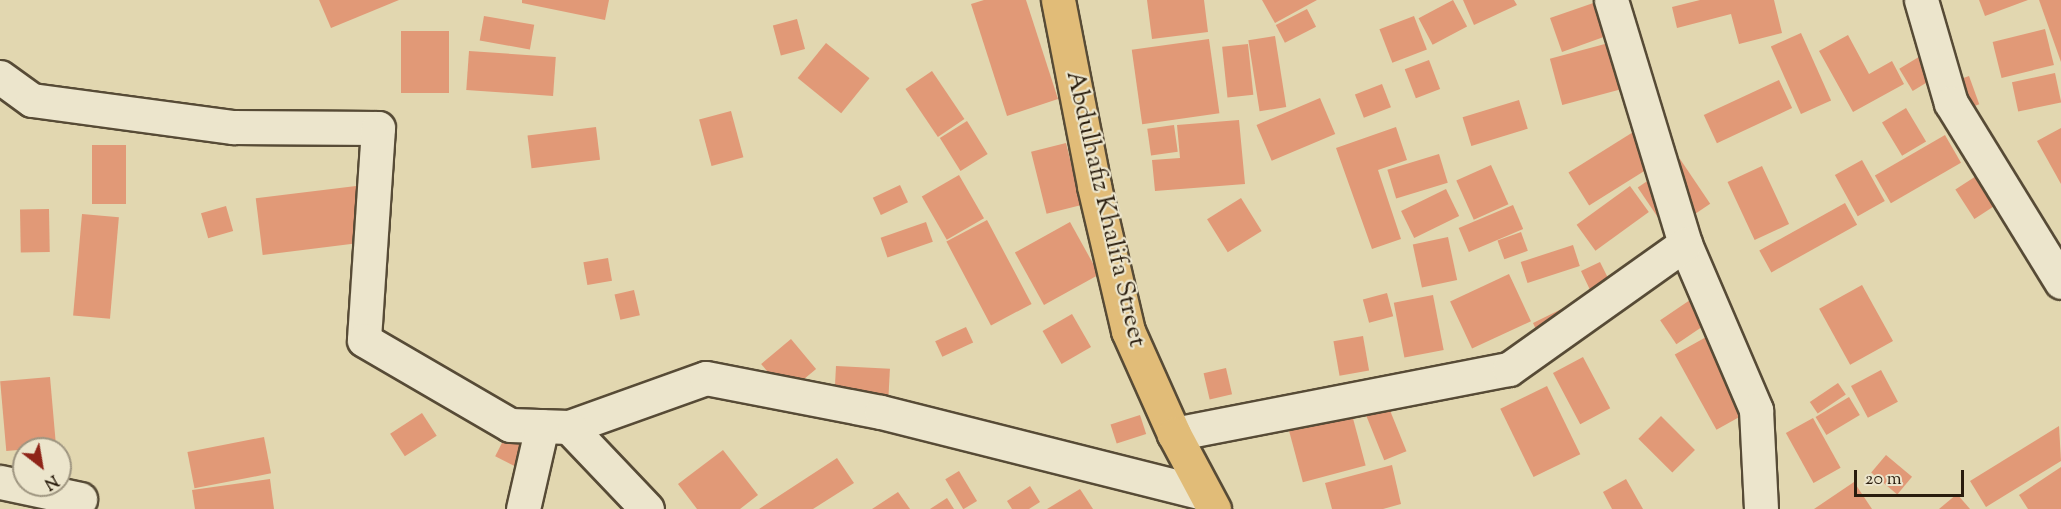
<!DOCTYPE html>
<html>
<head>
<meta charset="utf-8">
<style>
  body { margin:0 }
  #map { position:relative; width:2061px; height:509px; overflow:hidden; background:#e2d7b0; font-family:"Sorts Mill Goudy",serif }
  div>[style] { position:absolute }
  [style*='--x'] { left:calc(var(--x)*1px); top:calc(var(--y)*1px); width:calc(var(--w)*1px); rotate:calc(var(--a)*1deg) }
  .building>* { inset:0; background:#e19977; transform-origin:0 0 }
  .roads { filter:drop-shadow(2px 0 #574b36) drop-shadow(-2px 0 #574b36) drop-shadow(0 2px #574b36) drop-shadow(0 -2px #574b36) }
  .minor>* { height:33px; margin:-16.5px; padding:0 16.5px; transform-origin:16.5px; border-radius:16.5px; background:#ece5cc }
  .major>* { height:33px; margin:-16.5px; padding:0 16.5px; transform-origin:16.5px; border-radius:16.5px; background:#e1bc78 }
  span { translate:-50% -50%; white-space:nowrap; text-align:center; line-height:1.15; -webkit-text-stroke:4.5px #ece5cc; paint-order:stroke }
  .street-label { font-size:26px; color:#291c0d }
  .north { position:absolute; left:12px; top:437px; width:60px; height:60px; box-sizing:border-box; background:#ece5cc; border:2px solid #9e9580; border-radius:50%; rotate:149deg; font-size:16px; font-weight:700; line-height:24px; text-align:center; color:#291c0d }
  .north::after { content:''; display:block; margin:auto; width:21px; height:27px; background:#8f2418; clip-path:polygon(50% 0,100% 100%,50% 72%,0 100%) }
  .scale { position:absolute; left:1854px; top:470px; width:110px; height:27px; box-sizing:border-box; border:3px solid #291c0d; border-top:0; padding-left:8px; font-size:18px; line-height:21px; white-space:nowrap; color:#291c0d; -webkit-text-stroke:4px #ece5cc; paint-order:stroke }
</style>
</head>
<body>
<div id="map">
  <div class="building">
    <i style="clip-path:polygon(319px 0,399px 0,331px 28px)"></i>
    <i style="clip-path:polygon(522px 0,609px 0,605px 20px,522px 3px)"></i>
    <i style="clip-path:polygon(984px 0,1026px 0,1058px 99px,1007px 116px,971px 4px)"></i>
    <i style="clip-path:polygon(1147px 0,1204px 0,1208px 32px,1152px 39px)"></i>
    <i style="clip-path:polygon(1262px 0,1317px 0,1275px 23px)"></i>
    <i style="left:1453px;top:0;width:30px;height:39px;rotate:62deg"></i>
    <i style="clip-path:polygon(1463px 0,1514px 0,1517px 5px,1474px 25px)"></i>
    <i style="clip-path:polygon(1602px 0,1629px 0,1637px 25px,1562px 52px,1550px 18px)"></i>
    <i style="clip-path:polygon(1700px 0,1774px 0,1782px 33px,1739px 44px,1731px 14px,1677px 28px,1672px 7px)"></i>
    <i style="clip-path:polygon(1979px 0,2028px 0,1985px 16px)"></i>
    <i style="clip-path:polygon(2039px 0,2061px 0,2061px 62px)"></i>
    <i style="left:1307px;top:9px;width:20px;height:35px;rotate:63deg"></i>
    <i style="left:484px;top:16px;width:51px;height:25px;rotate:10deg"></i>
    <i style="left:1414px;top:16px;width:36px;height:37px;rotate:69deg"></i>
    <i style="left:797px;top:19px;width:31px;height:25px;rotate:75deg"></i>
    <i style="left:2045px;top:29px;width:37px;height:54px;rotate:76deg"></i>
    <i style="left:401px;top:31px;width:48px;height:62px"></i>
    <i style="left:1801px;top:33px;width:74px;height:33px;rotate:66deg"></i>
    <i style="clip-path:polygon(1848px 35px,1869px 74px,1892px 61px,1904px 84px,1853px 112px,1819px 51px)"></i>
    <i style="left:1275px;top:36px;width:72px;height:27px;rotate:81deg"></i>
    <i style="left:1631px;top:37px;width:48px;height:84px;rotate:75deg"></i>
    <i style="left:1209px;top:39px;width:75px;height:78px;rotate:82deg"></i>
    <i style="left:826px;top:43px;width:56px;height:45px;rotate:39deg"></i>
    <i style="left:1248px;top:44px;width:51px;height:26px;rotate:84deg"></i>
    <i style="left:1937px;top:46px;width:26px;height:44px;rotate:59deg"></i>
    <i style="left:469px;top:51px;width:87px;height:39px;rotate:4deg"></i>
    <i style="left:1429px;top:60px;width:31px;height:26px;rotate:69deg"></i>
    <i style="left:932px;top:71px;width:58px;height:32px;rotate:56deg"></i>
    <i style="left:2055px;top:73px;width:30px;height:44px;rotate:78deg"></i>
    <i style="left:1969px;top:76px;width:30px;height:24px;rotate:70deg"></i>
    <i style="left:1779px;top:80px;width:31px;height:83px;rotate:65deg"></i>
    <i style="left:1382px;top:84px;width:25px;height:29px;rotate:69deg"></i>
    <i style="left:1320px;top:98px;width:39px;height:69px;rotate:67deg"></i>
    <i style="left:1519px;top:100px;width:30px;height:59px;rotate:73deg"></i>
    <i style="left:1906px;top:108px;width:39px;height:28px;rotate:59deg"></i>
    <i style="left:731px;top:111px;width:48px;height:33px;rotate:75deg"></i>
    <i style="clip-path:polygon(1239px 120px,1245px 184px,1155px 191px,1152px 160px,1180px 158px,1177px 125px)"></i>
    <i style="left:967px;top:121px;width:39px;height:32px;rotate:58deg"></i>
    <i style="left:1174px;top:125px;width:27px;height:27px;rotate:82deg"></i>
    <i style="left:596px;top:127px;width:33px;height:69px;rotate:83deg"></i>
    <i style="clip-path:polygon(1396px 127px,1407px 160px,1378px 170px,1401px 239px,1372px 249px,1336px 148px)"></i>
    <i style="clip-path:polygon(2061px 128px,2061px 184px,2037px 141px)"></i>
    <i style="left:1638px;top:129px;width:39px;height:82px;rotate:58deg"></i>
    <i style="left:1945px;top:135px;width:32px;height:81px;rotate:60deg"></i>
    <i style="left:1066px;top:143px;width:64px;height:36px;rotate:76deg"></i>
    <i style="left:92px;top:145px;width:34px;height:59px"></i>
    <i style="left:1439px;top:154px;width:30px;height:54px;rotate:73deg"></i>
    <i style="left:2004px;top:158px;width:35px;height:58px;rotate:57deg"></i>
    <i style="left:1680px;top:159px;width:54px;height:51px;rotate:56deg"></i>
    <i style="left:1862px;top:160px;width:47px;height:31px;rotate:61deg"></i>
    <i style="left:1491px;top:165px;width:43px;height:38px;rotate:66deg"></i>
    <i style="left:1762px;top:166px;width:64px;height:38px;rotate:65deg"></i>
    <i style="left:959px;top:175px;width:50px;height:43px;rotate:60deg"></i>
    <i style="left:900px;top:185px;width:19px;height:30px;rotate:65deg"></i>
    <i style="left:356px;top:186px;width:57px;height:101px;rotate:83deg"></i>
    <i style="left:1630px;top:186px;width:32px;height:66px;rotate:54deg"></i>
    <i style="left:1446px;top:189px;width:30px;height:50px;rotate:64deg"></i>
    <i style="left:1241px;top:198px;width:39px;height:40px;rotate:58deg"></i>
    <i style="left:1845px;top:203px;width:25px;height:98px;rotate:61deg"></i>
    <i style="left:1513px;top:205px;width:26px;height:59px;rotate:67deg"></i>
    <i style="left:226px;top:206px;width:26px;height:26px;rotate:74deg"></i>
    <i style="left:49px;top:209px;width:43px;height:29px;rotate:89deg"></i>
    <i style="left:82px;top:214px;width:37px;height:102px;rotate:5deg"></i>
    <i style="left:987px;top:220px;width:95px;height:46px;rotate:62deg"></i>
    <i style="left:926px;top:222px;width:21px;height:48px;rotate:71deg"></i>
    <i style="left:1070px;top:222px;width:60px;height:63px;rotate:61deg"></i>
    <i style="left:1521px;top:232px;width:20px;height:25px;rotate:70deg"></i>
    <i style="left:1448px;top:237px;width:44px;height:36px;rotate:78deg"></i>
    <i style="left:1573px;top:245px;width:22px;height:55px;rotate:72deg"></i>
    <i style="left:608px;top:258px;width:23px;height:25px;rotate:80deg"></i>
    <i style="clip-path:polygon(1600px 262px,1620px 302px,1541px 340px,1533px 323px,1592px 294px,1581px 271px)"></i>
    <i style="left:1509px;top:274px;width:52px;height:65px;rotate:65deg"></i>
    <i style="left:1862px;top:285px;width:64px;height:49px;rotate:61deg"></i>
    <i style="left:634px;top:290px;width:26px;height:20px;rotate:77deg"></i>
    <i style="left:1387px;top:293px;width:24px;height:25px;rotate:75deg"></i>
    <i style="left:1433px;top:295px;width:56px;height:40px;rotate:79deg"></i>
    <i style="left:1690px;top:300px;width:29px;height:36px;rotate:56deg"></i>
    <i style="left:1072px;top:314px;width:38px;height:34px;rotate:60deg"></i>
    <i style="left:966px;top:327px;width:17px;height:34px;rotate:65deg"></i>
    <i style="left:1363px;top:336px;width:35px;height:30px;rotate:80deg"></i>
    <i style="left:1708px;top:336px;width:86px;height:38px;rotate:61deg"></i>
    <i style="left:791px;top:339px;width:39px;height:39px;rotate:50deg"></i>
    <i style="left:1583px;top:357px;width:58px;height:34px;rotate:62deg"></i>
    <i style="left:836px;top:366px;width:54px;height:28px;rotate:3deg"></i>
    <i style="left:1226px;top:368px;width:27px;height:23px;rotate:77deg"></i>
    <i style="left:1881px;top:370px;width:36px;height:34px;rotate:62deg"></i>
    <i style="left:50px;top:377px;width:70px;height:50px;rotate:85deg"></i>
    <i style="left:1838px;top:383px;width:14px;height:34px;rotate:56deg"></i>
    <i style="left:1547px;top:386px;width:76px;height:52px;rotate:64deg"></i>
    <i style="left:1347px;top:396px;width:72px;height:65px;rotate:75deg"></i>
    <i style="left:1849px;top:397px;width:21px;height:39px;rotate:59deg"></i>
    <i style="left:1387px;top:403px;width:52px;height:24px;rotate:68deg"></i>
    <i style="left:422px;top:413px;width:27px;height:38px;rotate:57deg"></i>
    <i style="left:1140px;top:415px;width:20px;height:31px;rotate:72deg"></i>
    <i style="left:1661px;top:416px;width:48px;height:32px;rotate:45deg"></i>
    <i style="left:1813px;top:418px;width:57px;height:31px;rotate:61deg"></i>
    <i style="clip-path:polygon(2059px 426px,2061px 461px,1986px 507px,1970px 481px)"></i>
    <i style="left:507px;top:433px;width:42px;height:26px;rotate:27deg"></i>
    <i style="left:264px;top:437px;width:37px;height:78px;rotate:79deg"></i>
    <i style="clip-path:polygon(723px 450px,758px 495px,740px 509px,697px 509px,678px 484px)"></i>
    <i style="left:1886px;top:455px;width:34px;height:23px;rotate:40deg"></i>
    <i style="clip-path:polygon(837px 458px,854px 483px,813px 509px,759px 509px)"></i>
    <i style="clip-path:polygon(1392px 465px,1401px 504px,1383px 509px,1332px 509px,1325px 483px)"></i>
    <i style="clip-path:polygon(2061px 467px,2061px 509px,2028px 509px,2019px 495px)"></i>
    <i style="left:959px;top:471px;width:35px;height:16px;rotate:59deg"></i>
    <i style="clip-path:polygon(270px 479px,274px 509px,195px 509px,192px 490px)"></i>
    <i style="clip-path:polygon(1626px 479px,1643px 509px,1612px 509px,1603px 492px)"></i>
    <i style="clip-path:polygon(1854px 482px,1872px 509px,1814px 509px)"></i>
    <i style="clip-path:polygon(1030px 486px,1040px 502px,1029px 509px,1012px 509px,1007px 501px)"></i>
    <i style="clip-path:polygon(1080px 489px,1093px 509px,1047px 509px)"></i>
    <i style="clip-path:polygon(898px 492px,910px 509px,872px 509px)"></i>
    <i style="clip-path:polygon(1957px 494px,1970px 509px,1939px 509px)"></i>
    <i style="clip-path:polygon(947px 498px,954px 509px,930px 509px)"></i>
  </div>
  <div class="roads">
    <div class="minor">
      <i style="--x:1611;--y:0;--w:255;--a:73.1"></i>
      <i style="--x:1685;--y:244;--w:181;--a:66.8"></i>
      <i style="--x:1756;--y:410;--w:99;--a:87.1"></i>
      <i style="--x:1921;--y:0;--w:107;--a:73.8"></i>
      <i style="--x:1951;--y:103;--w:210;--a:58.4"></i>
      <i style="--x:0;--y:77;--w:39;--a:36"></i>
      <i style="--x:32;--y:100;--w:203;--a:7.7"></i>
      <i style="--x:233;--y:127;--w:145;--a:0.4"></i>
      <i style="--x:378;--y:128;--w:212;--a:93.8"></i>
      <i style="--x:364;--y:340;--w:169;--a:30.2"></i>
      <i style="--x:510;--y:425;--w:59;--a:1.9"></i>
      <i style="--x:569;--y:427;--w:145;--a:-19.7"></i>
      <i style="--x:706;--y:378;--w:178;--a:11"></i>
      <i style="--x:881;--y:412;--w:333;--a:14.1"></i>
      <i style="--x:569;--y:427;--w:113;--a:46.4"></i>
      <i style="--x:1174;--y:434;--w:341;--a:-11"></i>
      <i style="--x:1509;--y:369;--w:216;--a:-35.4"></i>
      <i style="--x:0;--y:482;--w:82;--a:12"></i>
      <i style="--x:523;--y:509;--w:85;--a:-77.1"></i>
    </div>
    <div class="major">
      <i style="--x:1058;--y:0;--w:189;--a:79"></i>
      <i style="--x:1094;--y:186;--w:149;--a:76.8"></i>
      <i style="--x:1128;--y:331;--w:113;--a:65.9"></i>
      <i style="--x:1174;--y:434;--w:85;--a:61.9"></i>
    </div>
  </div>
  <div class="street-label">
    <span style="left:1105px;top:209px;rotate:77deg">Abdulhafiz Khalifa Street</span>
  </div>
  <div class="north">N</div>
  <div class="scale">20 m</div>
</div>
</body>
</html>
